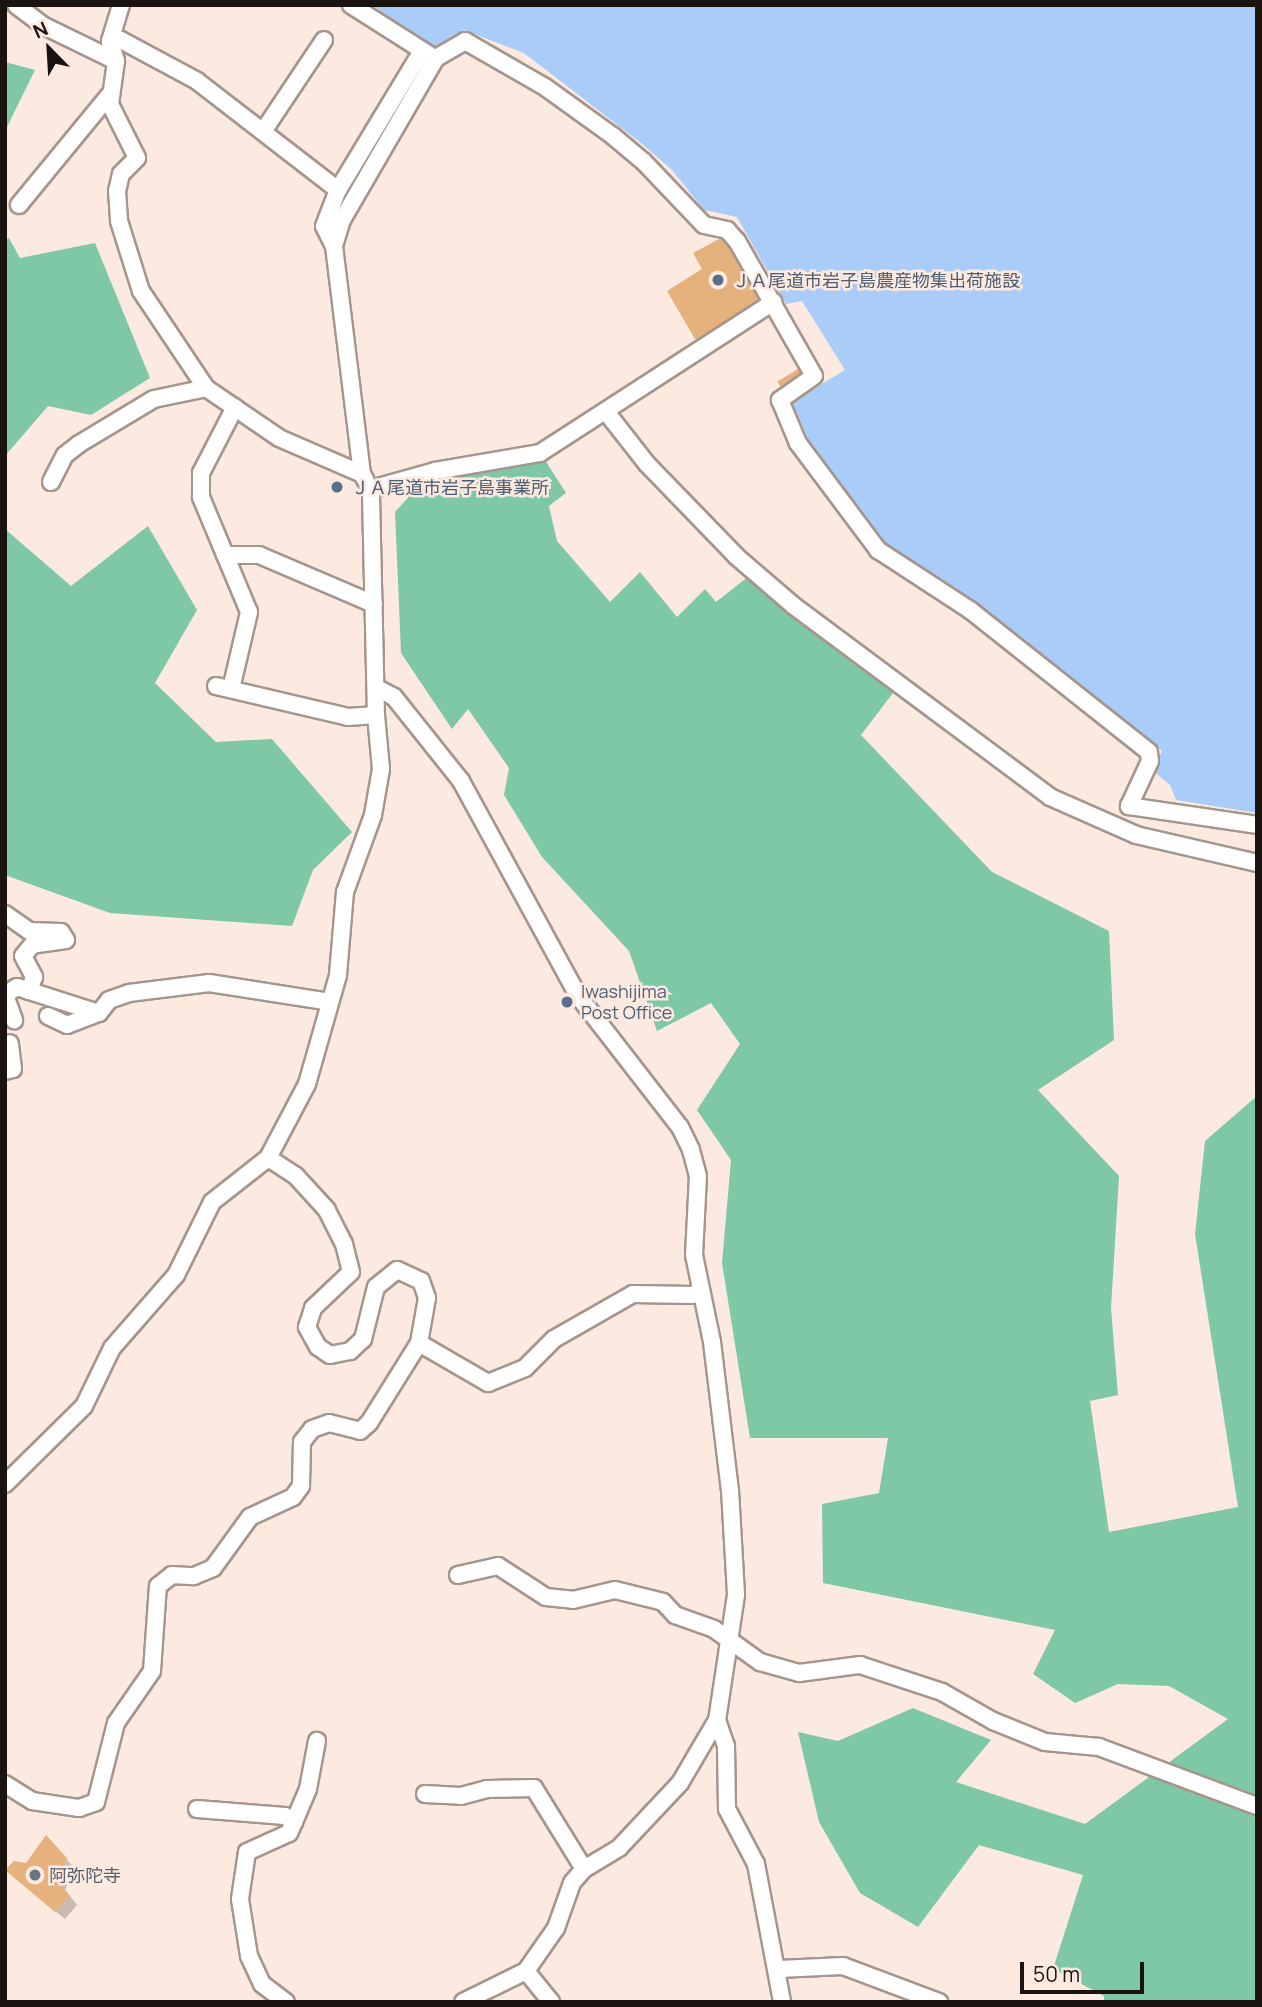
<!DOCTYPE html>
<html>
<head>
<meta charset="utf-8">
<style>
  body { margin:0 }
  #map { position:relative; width:1262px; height:2007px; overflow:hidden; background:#fce9df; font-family:Manrope,"Noto Sans JP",sans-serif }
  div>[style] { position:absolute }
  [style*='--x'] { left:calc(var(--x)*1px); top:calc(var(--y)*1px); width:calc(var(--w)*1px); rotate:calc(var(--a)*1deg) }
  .forest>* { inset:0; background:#7ec8a5 }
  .water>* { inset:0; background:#aaccf9 }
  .shadow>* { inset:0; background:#0003 }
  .building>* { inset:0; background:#e5b27d; transform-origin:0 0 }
  .roads { filter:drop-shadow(2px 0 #a6958b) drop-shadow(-2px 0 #a6958b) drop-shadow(0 2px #a6958b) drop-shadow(0 -2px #a6958b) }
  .minor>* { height:16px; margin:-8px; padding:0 8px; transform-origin:8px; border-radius:8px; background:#fff }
  .dots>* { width:19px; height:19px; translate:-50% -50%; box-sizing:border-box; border:4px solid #fce9df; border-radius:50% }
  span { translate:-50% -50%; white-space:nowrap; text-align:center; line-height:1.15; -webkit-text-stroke:5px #fce9df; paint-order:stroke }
  .service-label { font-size:18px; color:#4e5e75 }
  .left { translate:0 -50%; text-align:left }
  .worship-label { font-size:18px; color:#5b616d }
  .frame { position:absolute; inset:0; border:7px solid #1a1310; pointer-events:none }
  .north { position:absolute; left:14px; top:14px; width:70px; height:70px; -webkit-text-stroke:5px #fce9df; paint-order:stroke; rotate:336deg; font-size:19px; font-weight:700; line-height:28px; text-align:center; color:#1a1310 }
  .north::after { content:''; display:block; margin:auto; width:24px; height:32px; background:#1a1310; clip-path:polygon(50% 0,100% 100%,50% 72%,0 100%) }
  .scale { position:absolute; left:1020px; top:1962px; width:124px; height:32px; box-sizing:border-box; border:4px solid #1a1310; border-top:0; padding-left:9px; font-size:21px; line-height:24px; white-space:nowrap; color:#1a1310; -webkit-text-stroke:5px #fce9df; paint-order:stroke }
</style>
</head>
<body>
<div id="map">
  <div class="forest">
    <i style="clip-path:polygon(5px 62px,35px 70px,5px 131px)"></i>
    <i style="clip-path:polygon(9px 238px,20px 258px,95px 243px,150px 378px,91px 415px,48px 406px,5px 456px,5px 241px)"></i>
    <i style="clip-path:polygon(541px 454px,566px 493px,549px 506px,557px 541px,610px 602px,640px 572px,677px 617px,705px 589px,716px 602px,749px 576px,896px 689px,861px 735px,992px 872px,1109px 931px,1114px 1040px,1038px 1090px,1119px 1176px,1111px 1308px,1118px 1395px,1090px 1401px,1109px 1532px,1238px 1507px,1195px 1234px,1205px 1141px,1257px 1096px,1257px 2002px,1104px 2002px,1104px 1996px,1053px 1969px,1083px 1875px,979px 1845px,918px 1927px,860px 1893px,819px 1822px,798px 1732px,838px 1741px,913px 1708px,991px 1740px,956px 1782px,1085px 1824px,1228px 1719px,1169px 1686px,1118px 1684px,1075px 1703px,1033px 1674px,1055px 1630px,823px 1583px,822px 1504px,879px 1493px,888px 1438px,750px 1438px,722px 1263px,731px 1160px,697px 1110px,740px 1044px,711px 1003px,657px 1031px,629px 951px,542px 857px,504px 795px,509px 768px,468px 709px,452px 729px,401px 653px,395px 512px,426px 478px)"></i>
    <i style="clip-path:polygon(148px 526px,197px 610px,155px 683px,216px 742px,272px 739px,352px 832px,313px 870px,292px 926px,110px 913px,5px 875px,5px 529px,71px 586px)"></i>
  </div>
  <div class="water">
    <i style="clip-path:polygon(372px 5px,1257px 5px,1257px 813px,1176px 800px,1170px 785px,1153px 771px,1162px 751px,977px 606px,876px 540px,812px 448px,792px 402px,845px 370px,802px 301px,786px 304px,737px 217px,704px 210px,672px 170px,641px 143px,524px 53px,464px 30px,437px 49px)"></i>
  </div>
  <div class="shadow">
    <i style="clip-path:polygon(723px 239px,774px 314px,708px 350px,696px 338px,704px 270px)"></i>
    <i style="clip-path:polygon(55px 1846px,75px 1869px,65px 1890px,77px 1905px,65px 1919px,15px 1878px)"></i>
  </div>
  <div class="building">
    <i style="clip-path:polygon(723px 237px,763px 301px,695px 339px,667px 291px,702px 269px,693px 253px)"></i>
    <i style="left:803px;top:366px;width:12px;height:30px;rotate:59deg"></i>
    <i style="clip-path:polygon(46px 1835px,67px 1858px,57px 1880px,70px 1896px,55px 1912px,5px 1870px,14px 1861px,26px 1863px)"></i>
  </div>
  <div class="roads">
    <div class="minor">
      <i style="--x:16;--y:5;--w:35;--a:37"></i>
      <i style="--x:44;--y:26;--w:80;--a:25.9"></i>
      <i style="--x:121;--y:5;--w:38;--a:107"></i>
      <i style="--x:110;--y:41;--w:21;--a:73"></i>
      <i style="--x:116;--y:61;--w:43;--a:97.9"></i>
      <i style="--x:110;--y:104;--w:60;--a:63.4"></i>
      <i style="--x:137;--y:158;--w:23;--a:135"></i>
      <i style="--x:121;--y:174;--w:17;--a:103"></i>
      <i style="--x:117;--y:191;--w:30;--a:86"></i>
      <i style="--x:119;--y:221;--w:73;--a:72.6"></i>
      <i style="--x:141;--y:291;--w:117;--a:56.2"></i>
      <i style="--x:206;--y:388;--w:88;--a:34.4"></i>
      <i style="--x:279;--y:438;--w:90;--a:23.4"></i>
      <i style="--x:362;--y:474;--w:8;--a:60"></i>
      <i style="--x:351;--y:5;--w:95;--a:32.5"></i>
      <i style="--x:110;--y:41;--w:11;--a:-5"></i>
      <i style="--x:121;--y:40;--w:86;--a:28.3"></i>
      <i style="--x:197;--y:81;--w:178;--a:37.7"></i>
      <i style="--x:264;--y:130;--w:108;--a:-56.3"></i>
      <i style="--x:19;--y:205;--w:145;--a:-50.6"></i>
      <i style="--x:334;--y:246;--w:22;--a:-117"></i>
      <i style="--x:324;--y:226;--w:39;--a:-69"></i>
      <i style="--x:338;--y:190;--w:162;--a:-58.9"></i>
      <i style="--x:607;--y:413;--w:65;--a:51.9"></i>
      <i style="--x:647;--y:464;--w:129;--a:45.9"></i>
      <i style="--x:737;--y:557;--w:75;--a:40.7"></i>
      <i style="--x:794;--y:606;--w:319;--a:36.7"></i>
      <i style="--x:1050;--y:797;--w:94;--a:23.8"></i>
      <i style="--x:1136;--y:835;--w:124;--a:13"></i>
      <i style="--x:362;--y:474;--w:230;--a:-97"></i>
      <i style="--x:334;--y:246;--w:27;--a:-73"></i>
      <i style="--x:342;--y:220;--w:187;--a:-59.9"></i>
      <i style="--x:436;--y:58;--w:34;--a:-30"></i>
      <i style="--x:465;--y:41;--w:92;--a:29.9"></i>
      <i style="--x:545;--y:87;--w:84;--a:35.8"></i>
      <i style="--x:613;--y:136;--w:39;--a:40"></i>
      <i style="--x:643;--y:161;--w:88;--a:46.4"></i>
      <i style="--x:704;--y:225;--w:24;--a:12"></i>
      <i style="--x:727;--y:230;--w:15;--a:48"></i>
      <i style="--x:737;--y:241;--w:155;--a:60.3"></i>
      <i style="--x:814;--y:376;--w:42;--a:144.8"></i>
      <i style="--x:780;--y:400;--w:47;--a:67.3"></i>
      <i style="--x:798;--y:443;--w:134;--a:53.2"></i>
      <i style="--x:878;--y:550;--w:110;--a:33.1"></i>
      <i style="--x:970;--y:610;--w:228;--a:38.4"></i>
      <i style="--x:1149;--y:752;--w:9;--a:84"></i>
      <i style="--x:1150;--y:761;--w:50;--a:115"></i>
      <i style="--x:1129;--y:806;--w:129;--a:8.4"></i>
      <i style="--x:51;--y:482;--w:30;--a:-63"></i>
      <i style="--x:65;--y:455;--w:18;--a:-38"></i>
      <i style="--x:79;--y:444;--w:87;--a:-31"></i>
      <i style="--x:154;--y:399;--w:53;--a:-11.9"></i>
      <i style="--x:225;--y:555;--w:34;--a:0"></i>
      <i style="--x:259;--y:555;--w:125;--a:23.1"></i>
      <i style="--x:216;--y:686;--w:136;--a:13.2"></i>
      <i style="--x:348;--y:717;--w:28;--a:-4"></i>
      <i style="--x:377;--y:688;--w:19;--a:28"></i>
      <i style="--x:394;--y:697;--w:107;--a:51.4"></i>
      <i style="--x:461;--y:781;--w:246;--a:61.4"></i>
      <i style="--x:579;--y:997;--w:165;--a:52.2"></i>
      <i style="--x:680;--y:1127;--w:25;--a:64"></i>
      <i style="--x:691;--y:1150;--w:27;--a:75"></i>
      <i style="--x:698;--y:1176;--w:79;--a:92.9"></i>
      <i style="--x:694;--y:1255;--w:89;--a:78.3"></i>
      <i style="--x:712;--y:1342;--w:149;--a:83.1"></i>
      <i style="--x:730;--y:1490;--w:105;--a:86.7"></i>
      <i style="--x:736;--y:1595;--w:126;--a:98.6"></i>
      <i style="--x:717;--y:1720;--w:73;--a:120.4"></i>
      <i style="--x:680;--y:1783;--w:89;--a:133.2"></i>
      <i style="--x:619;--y:1848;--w:41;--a:149"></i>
      <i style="--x:584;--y:1869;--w:18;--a:131"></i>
      <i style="--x:572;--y:1883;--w:48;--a:109.6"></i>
      <i style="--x:556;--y:1928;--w:52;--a:124.9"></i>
      <i style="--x:526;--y:1971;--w:70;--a:153.8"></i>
      <i style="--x:231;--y:689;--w:79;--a:-76.8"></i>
      <i style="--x:249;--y:612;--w:125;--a:-112.7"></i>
      <i style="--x:201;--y:497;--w:24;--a:-90"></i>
      <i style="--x:201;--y:473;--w:74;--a:-62.7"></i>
      <i style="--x:5;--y:914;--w:29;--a:35"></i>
      <i style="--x:29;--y:931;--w:32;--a:2"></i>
      <i style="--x:61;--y:932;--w:9;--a:58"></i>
      <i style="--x:66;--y:940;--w:34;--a:172"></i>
      <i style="--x:32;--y:945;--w:14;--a:129"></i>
      <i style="--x:23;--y:956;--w:24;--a:62"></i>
      <i style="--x:34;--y:977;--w:15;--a:110"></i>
      <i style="--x:5;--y:995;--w:14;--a:-34"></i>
      <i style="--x:17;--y:987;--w:86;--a:17.6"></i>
      <i style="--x:99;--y:1013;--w:16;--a:-52"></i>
      <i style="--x:109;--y:1000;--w:21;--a:-19"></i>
      <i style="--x:129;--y:993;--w:81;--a:-7.1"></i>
      <i style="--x:209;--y:983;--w:122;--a:8.9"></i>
      <i style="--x:5;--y:995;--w:27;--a:70"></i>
      <i style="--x:48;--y:1016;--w:21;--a:25"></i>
      <i style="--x:67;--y:1025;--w:34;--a:-21"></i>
      <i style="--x:5;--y:1071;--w:8;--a:-14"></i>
      <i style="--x:13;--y:1069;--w:26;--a:-97"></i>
      <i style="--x:419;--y:1343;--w:80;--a:30.1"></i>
      <i style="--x:488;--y:1383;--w:40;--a:-22"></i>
      <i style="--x:525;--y:1368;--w:41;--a:-45"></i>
      <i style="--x:554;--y:1339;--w:91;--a:-29.7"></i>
      <i style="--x:633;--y:1294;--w:59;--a:1"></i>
      <i style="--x:692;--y:1295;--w:10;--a:-24"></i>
      <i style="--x:5;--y:1484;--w:111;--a:-44.6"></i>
      <i style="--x:84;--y:1406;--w:64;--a:-64.2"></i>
      <i style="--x:112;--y:1348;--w:97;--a:-48.8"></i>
      <i style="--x:176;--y:1275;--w:81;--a:-63.7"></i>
      <i style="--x:212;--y:1202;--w:71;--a:-38.2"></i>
      <i style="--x:268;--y:1158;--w:84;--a:-62.2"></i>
      <i style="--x:307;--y:1084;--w:113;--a:-74.1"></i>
      <i style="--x:338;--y:975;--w:83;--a:-85.2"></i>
      <i style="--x:345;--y:892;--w:82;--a:-70"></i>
      <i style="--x:373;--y:815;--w:47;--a:-80.1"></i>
      <i style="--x:381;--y:769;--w:54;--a:-95.3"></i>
      <i style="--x:376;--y:715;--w:226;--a:-91.3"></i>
      <i style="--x:371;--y:489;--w:66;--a:-15.7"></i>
      <i style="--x:435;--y:471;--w:107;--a:-9.7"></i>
      <i style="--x:540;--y:453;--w:278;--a:-32.9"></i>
      <i style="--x:458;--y:1575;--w:41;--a:-12.7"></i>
      <i style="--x:498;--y:1566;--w:57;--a:32.9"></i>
      <i style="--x:546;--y:1597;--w:27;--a:6"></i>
      <i style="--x:573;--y:1600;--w:43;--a:-13.4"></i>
      <i style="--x:615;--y:1590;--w:49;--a:14"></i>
      <i style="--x:663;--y:1602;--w:18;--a:47"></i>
      <i style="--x:675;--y:1615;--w:41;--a:19.7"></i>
      <i style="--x:714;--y:1629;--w:57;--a:35.7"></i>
      <i style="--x:760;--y:1662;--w:41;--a:15.8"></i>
      <i style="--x:799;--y:1673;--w:62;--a:-7.5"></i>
      <i style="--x:860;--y:1665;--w:86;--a:18.2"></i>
      <i style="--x:942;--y:1692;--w:59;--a:29.6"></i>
      <i style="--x:993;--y:1721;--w:56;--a:22"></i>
      <i style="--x:1045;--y:1742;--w:54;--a:5.3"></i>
      <i style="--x:1099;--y:1747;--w:169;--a:20.5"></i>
      <i style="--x:717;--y:1720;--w:28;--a:71"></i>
      <i style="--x:726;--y:1746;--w:63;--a:89.1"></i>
      <i style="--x:727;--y:1809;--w:62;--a:62.2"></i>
      <i style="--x:756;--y:1864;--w:140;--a:79.3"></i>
      <i style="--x:5;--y:1784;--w:32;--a:32"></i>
      <i style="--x:32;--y:1801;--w:48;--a:8.5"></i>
      <i style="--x:79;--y:1808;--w:18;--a:-19"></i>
      <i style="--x:96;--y:1802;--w:81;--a:-75.8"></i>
      <i style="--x:116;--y:1723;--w:63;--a:-55.3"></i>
      <i style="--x:152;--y:1671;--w:85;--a:-86"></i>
      <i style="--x:158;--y:1586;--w:18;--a:-38"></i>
      <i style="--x:172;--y:1575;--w:22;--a:3"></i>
      <i style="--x:194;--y:1576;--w:21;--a:-23"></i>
      <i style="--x:213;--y:1568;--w:63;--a:-54"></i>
      <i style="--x:250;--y:1517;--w:47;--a:-24.9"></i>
      <i style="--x:293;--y:1497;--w:14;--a:-54"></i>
      <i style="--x:301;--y:1486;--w:44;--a:-88.7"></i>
      <i style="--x:302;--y:1442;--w:16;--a:-52"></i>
      <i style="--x:312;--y:1429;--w:18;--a:-19"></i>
      <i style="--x:329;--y:1423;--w:32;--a:14"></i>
      <i style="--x:360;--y:1431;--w:12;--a:-42"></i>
      <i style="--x:369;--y:1423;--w:94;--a:-58"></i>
      <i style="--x:419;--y:1343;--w:46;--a:-79.9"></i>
      <i style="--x:427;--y:1298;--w:18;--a:-109"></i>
      <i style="--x:421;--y:1281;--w:26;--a:-155"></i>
      <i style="--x:397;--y:1270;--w:27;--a:141"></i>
      <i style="--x:376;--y:1287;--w:54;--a:104"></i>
      <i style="--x:363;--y:1339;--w:18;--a:137"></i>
      <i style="--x:350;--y:1351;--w:20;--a:169"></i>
      <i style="--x:330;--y:1355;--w:14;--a:-146"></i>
      <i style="--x:318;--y:1347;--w:23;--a:-119"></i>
      <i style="--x:307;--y:1327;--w:20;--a:-72"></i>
      <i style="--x:313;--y:1308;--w:52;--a:-43.5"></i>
      <i style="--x:351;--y:1272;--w:29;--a:-104"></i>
      <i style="--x:344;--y:1244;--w:38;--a:-117"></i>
      <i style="--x:327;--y:1210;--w:46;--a:-132.4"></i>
      <i style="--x:296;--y:1176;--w:33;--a:-147"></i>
      <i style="--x:425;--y:1794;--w:36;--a:3"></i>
      <i style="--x:461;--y:1796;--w:27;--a:-15"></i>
      <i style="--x:487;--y:1789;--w:47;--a:-1.2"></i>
      <i style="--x:534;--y:1788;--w:95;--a:58.3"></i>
      <i style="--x:197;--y:1809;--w:88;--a:4.5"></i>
      <i style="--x:285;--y:1816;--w:11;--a:34"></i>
      <i style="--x:294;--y:1822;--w:12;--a:114"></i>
      <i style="--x:289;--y:1833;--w:46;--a:155.7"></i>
      <i style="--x:247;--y:1852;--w:48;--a:98.5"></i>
      <i style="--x:240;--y:1899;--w:58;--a:81"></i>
      <i style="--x:249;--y:1956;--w:31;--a:65"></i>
      <i style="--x:262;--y:1984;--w:30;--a:37"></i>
      <i style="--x:294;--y:1822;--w:36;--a:-67"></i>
      <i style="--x:308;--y:1789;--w:49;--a:-79.4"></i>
      <i style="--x:779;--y:1969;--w:64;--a:-2.7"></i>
      <i style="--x:843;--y:1966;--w:103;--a:20.6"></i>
      <i style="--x:526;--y:1971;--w:40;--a:51"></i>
    </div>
  </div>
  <div class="dots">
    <i style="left:718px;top:280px;background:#5c6f8a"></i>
    <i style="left:337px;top:487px;background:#5c6f8a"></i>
    <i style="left:567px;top:1002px;background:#5c6f8a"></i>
    <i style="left:35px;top:1875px;background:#6b7280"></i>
  </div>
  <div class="service-label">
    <span class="left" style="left:732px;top:280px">ＪＡ尾道市岩子島農産物集出荷施設</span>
    <span class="left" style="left:351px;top:487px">ＪＡ尾道市岩子島事業所</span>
    <span class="left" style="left:581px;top:1002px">Iwashijima<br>Post Office</span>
  </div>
  <div class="worship-label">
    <span class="left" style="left:49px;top:1875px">阿弥陀寺</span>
  </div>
  <div class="frame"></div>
  <div class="north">N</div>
  <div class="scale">50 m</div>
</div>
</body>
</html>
